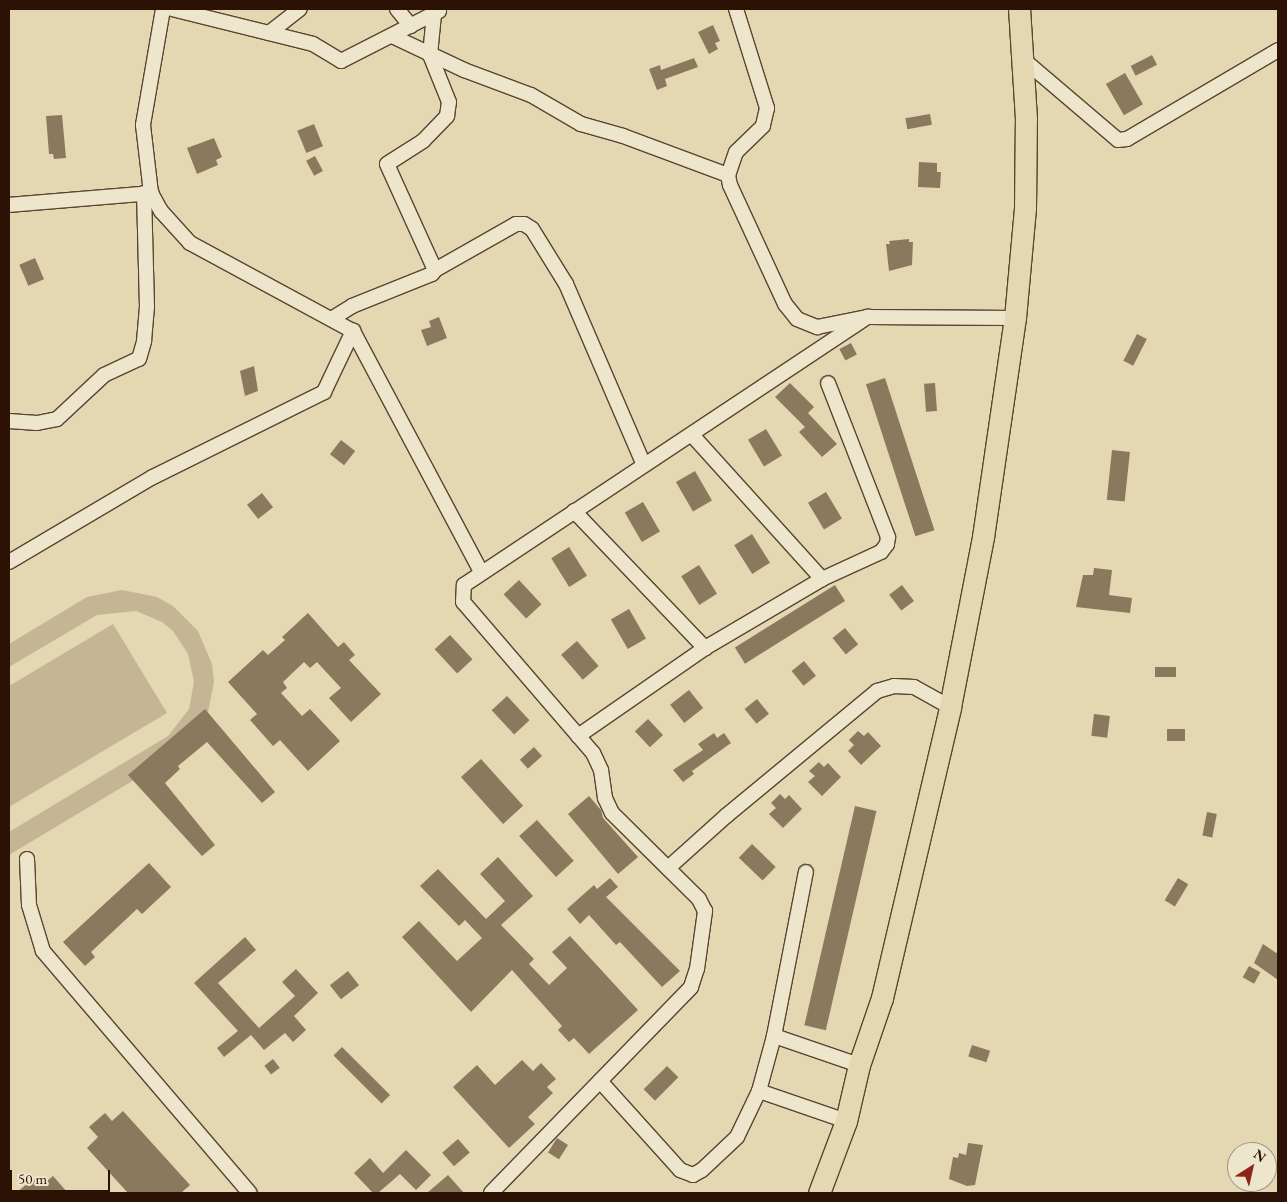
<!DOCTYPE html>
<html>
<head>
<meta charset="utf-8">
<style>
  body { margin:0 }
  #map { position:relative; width:1287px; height:1202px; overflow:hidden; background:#e3d8b2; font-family:"EB Garamond",serif }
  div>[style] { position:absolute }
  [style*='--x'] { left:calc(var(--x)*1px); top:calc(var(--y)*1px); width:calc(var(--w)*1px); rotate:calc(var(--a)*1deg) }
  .green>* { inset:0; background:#c4b694 }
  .building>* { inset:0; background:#8b795e; transform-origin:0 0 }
  .roads { filter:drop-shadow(1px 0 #5a4430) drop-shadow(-1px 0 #5a4430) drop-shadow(0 1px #5a4430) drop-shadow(0 -1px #5a4430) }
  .street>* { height:14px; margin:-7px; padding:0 7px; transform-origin:7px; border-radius:7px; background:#ede6cd }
  .primary>* { height:21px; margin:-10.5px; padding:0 10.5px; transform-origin:10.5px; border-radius:10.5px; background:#e3d8b2 }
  span { translate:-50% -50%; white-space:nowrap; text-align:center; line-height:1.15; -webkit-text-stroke:4px #ede6cd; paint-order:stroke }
  .frame { position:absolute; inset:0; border:10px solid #2c1204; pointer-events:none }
  .north { position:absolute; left:1227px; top:1142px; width:50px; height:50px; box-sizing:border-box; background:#ede6cd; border:1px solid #a0917d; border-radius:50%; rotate:35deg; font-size:14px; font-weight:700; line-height:20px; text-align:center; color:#2c1204 }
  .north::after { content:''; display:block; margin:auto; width:18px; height:22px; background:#8f2418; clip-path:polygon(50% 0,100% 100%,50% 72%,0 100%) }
  .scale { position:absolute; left:10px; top:1170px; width:100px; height:22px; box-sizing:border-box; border:2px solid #2c1204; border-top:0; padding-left:6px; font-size:15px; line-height:18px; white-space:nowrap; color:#2c1204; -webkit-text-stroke:4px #ede6cd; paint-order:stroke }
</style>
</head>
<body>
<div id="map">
  <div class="green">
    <i style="clip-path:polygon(122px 590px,157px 597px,173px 606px,198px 631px,212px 664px,214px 682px,207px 717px,179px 753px,9px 855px,9px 832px,168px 736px,189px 709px,194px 682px,188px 654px,173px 631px,162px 622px,136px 611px,97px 615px,9px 667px,9px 644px,87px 597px)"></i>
    <i style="clip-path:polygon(113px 624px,167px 713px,9px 807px,9px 686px)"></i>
  </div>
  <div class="building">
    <i style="clip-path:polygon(713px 25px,720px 41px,715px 43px,718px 49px,709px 54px,698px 32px)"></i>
    <i style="left:1152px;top:55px;width:11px;height:24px;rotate:63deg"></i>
    <i style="clip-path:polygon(694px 58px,698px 67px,665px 79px,667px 86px,657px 90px,649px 69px,660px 65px,661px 70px)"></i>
    <i style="left:1125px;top:73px;width:36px;height:22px;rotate:60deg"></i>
    <i style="left:930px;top:114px;width:11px;height:25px;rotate:80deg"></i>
    <i style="clip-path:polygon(62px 115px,66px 158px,54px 159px,53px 154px,49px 154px,46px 116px)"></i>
    <i style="left:314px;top:124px;width:24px;height:18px;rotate:68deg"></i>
    <i style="clip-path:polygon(214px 138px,222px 157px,216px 160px,218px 165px,197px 174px,187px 148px)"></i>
    <i style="left:315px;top:156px;width:17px;height:10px;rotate:62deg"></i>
    <i style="clip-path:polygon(919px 162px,937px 163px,937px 172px,941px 172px,940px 188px,918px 187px)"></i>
    <i style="clip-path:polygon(909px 239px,909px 242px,913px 242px,912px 265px,889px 271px,886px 244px,890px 244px,889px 241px)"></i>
    <i style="left:35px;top:258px;width:23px;height:17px;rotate:67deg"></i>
    <i style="clip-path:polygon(439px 317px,447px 338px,427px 346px,421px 330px,431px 327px,429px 321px)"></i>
    <i style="left:1137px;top:334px;width:11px;height:30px;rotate:27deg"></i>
    <i style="left:851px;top:343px;width:13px;height:13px;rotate:63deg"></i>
    <i style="clip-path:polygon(254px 366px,258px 391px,245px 396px,240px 371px)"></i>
    <i style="left:885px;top:378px;width:160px;height:20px;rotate:72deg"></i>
    <i style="clip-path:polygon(790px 383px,814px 407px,808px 413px,837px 444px,822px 457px,799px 432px,805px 427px,775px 397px)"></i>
    <i style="left:935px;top:383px;width:28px;height:11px;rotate:86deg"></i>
    <i style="left:766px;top:429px;width:31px;height:21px;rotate:59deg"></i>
    <i style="left:341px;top:440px;width:18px;height:18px;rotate:38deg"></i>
    <i style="left:1112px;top:450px;width:18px;height:50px;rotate:6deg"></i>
    <i style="left:695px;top:471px;width:34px;height:22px;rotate:60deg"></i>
    <i style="left:826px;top:492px;width:31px;height:21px;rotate:59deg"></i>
    <i style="left:262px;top:493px;width:18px;height:19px;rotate:52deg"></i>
    <i style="left:643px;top:502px;width:34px;height:21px;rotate:60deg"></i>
    <i style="left:752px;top:534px;width:34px;height:21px;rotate:58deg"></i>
    <i style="left:569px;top:547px;width:34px;height:21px;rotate:58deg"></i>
    <i style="left:699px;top:565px;width:34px;height:21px;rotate:58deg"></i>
    <i style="clip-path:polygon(1094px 568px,1112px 570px,1109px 595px,1132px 598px,1130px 613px,1076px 607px,1083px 575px,1093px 575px)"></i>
    <i style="left:519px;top:580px;width:33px;height:21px;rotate:47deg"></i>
    <i style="left:835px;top:585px;width:19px;height:118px;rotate:58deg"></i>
    <i style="left:902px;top:585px;width:20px;height:16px;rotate:53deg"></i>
    <i style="left:629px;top:609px;width:34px;height:21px;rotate:60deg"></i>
    <i style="clip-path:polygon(308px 613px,338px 647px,344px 642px,355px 655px,349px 660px,381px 694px,351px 722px,329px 698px,341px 688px,317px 662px,310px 668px,304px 662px,283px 682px,287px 688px,281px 693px,302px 716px,310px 709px,340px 741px,308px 771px,280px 740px,273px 746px,250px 720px,257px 714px,228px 682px,263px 650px,268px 655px,285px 640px,282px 637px)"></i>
    <i style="left:845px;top:628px;width:21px;height:16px;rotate:51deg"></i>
    <i style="left:450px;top:635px;width:33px;height:21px;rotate:47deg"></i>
    <i style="left:577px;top:641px;width:33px;height:21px;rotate:49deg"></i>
    <i style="left:804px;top:661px;width:19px;height:16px;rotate:51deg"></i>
    <i style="left:1155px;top:667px;width:21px;height:10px"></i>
    <i style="left:689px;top:690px;width:23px;height:24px;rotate:52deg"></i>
    <i style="left:507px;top:696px;width:33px;height:21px;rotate:47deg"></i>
    <i style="left:757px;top:699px;width:19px;height:16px;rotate:51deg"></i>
    <i style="clip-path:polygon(205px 709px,275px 792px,262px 803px,207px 742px,178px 766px,180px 769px,165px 783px,215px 845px,202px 856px,128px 775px)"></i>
    <i style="left:1094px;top:714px;width:16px;height:22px;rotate:7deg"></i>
    <i style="left:648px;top:719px;width:22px;height:18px;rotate:47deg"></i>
    <i style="left:1167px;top:729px;width:18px;height:12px"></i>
    <i style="clip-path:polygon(858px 731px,864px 736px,868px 732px,881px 746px,861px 765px,848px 751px,854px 745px,849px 740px)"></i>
    <i style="clip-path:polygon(714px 733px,717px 738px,724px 733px,731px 743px,692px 771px,694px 774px,683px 782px,673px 770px,703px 750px,698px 744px)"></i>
    <i style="left:534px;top:747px;width:12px;height:19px;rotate:48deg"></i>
    <i style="left:481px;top:759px;width:63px;height:27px;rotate:48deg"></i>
    <i style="clip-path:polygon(819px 762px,824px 767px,828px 763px,841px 777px,822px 796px,808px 782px,815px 776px,809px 771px)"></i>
    <i style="clip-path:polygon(780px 794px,785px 799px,789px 795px,802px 809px,783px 828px,769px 814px,776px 808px,771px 803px)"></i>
    <i style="clip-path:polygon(589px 796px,601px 810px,603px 818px,638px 857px,618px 874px,568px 814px)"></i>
    <i style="left:855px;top:806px;width:22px;height:225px;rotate:13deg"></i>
    <i style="left:1207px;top:812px;width:10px;height:24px;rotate:11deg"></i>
    <i style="left:537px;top:820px;width:55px;height:24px;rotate:48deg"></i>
    <i style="left:752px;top:844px;width:33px;height:19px;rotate:44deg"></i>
    <i style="clip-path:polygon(498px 857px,533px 896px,501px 925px,534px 959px,529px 964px,549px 985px,567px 968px,552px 952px,570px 936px,638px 1010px,589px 1054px,574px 1038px,569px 1042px,558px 1030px,562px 1026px,512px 970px,471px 1012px,402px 937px,419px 921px,457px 961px,482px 938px,465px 920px,459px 926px,420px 886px,438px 869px,486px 919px,505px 901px,480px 874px)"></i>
    <i style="clip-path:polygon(149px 863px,171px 887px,142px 914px,137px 909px,91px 952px,95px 957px,85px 966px,63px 942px)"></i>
    <i style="clip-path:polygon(610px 878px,618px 887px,606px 897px,680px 971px,662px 987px,620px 942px,616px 945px,589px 915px,580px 924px,567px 909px,594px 885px,597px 889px)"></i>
    <i style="left:1178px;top:878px;width:12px;height:26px;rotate:31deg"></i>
    <i style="clip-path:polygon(245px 937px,256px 950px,218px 983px,259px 1028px,295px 996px,282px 982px,296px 969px,318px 993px,294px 1016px,306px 1030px,293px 1042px,285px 1033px,264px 1050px,251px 1035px,224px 1057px,217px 1048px,238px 1031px,194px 983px)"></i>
    <i style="clip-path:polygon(1263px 944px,1278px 954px,1278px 980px,1254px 963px)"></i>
    <i style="left:1249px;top:966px;width:13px;height:13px;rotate:29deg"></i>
    <i style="left:348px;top:971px;width:18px;height:23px;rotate:52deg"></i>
    <i style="left:972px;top:1045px;width:19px;height:12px;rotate:18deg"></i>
    <i style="left:342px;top:1047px;width:68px;height:12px;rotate:45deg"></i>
    <i style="left:273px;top:1059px;width:11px;height:11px;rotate:52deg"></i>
    <i style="clip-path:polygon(522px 1060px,533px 1071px,541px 1063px,556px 1079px,547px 1087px,553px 1093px,528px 1117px,535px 1124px,509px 1148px,453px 1087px,477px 1065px,495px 1085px)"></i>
    <i style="left:667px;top:1066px;width:16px;height:33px;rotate:45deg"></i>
    <i style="clip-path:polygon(123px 1111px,190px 1185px,181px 1193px,128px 1193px,87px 1148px,98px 1137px,89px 1127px,105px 1113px,112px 1121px)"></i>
    <i style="left:557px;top:1138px;width:13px;height:17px;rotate:32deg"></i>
    <i style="left:458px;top:1139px;width:18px;height:21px;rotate:49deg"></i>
    <i style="clip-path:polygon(968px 1143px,983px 1145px,975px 1185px,967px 1186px,949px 1179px,953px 1157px,958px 1158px,959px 1153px,966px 1155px)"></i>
    <i style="clip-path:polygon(406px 1150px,431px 1175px,416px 1190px,400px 1174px,378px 1193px,373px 1193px,354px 1173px,370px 1158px,383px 1173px)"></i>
    <i style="clip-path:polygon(448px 1175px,464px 1193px,427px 1193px)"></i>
    <i style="clip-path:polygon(53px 1176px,68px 1193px,16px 1193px,34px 1178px,41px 1186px)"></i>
  </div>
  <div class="roads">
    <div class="street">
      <i style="--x:163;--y:9;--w:118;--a:99.8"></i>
      <i style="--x:143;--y:125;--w:68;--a:83.3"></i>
      <i style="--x:151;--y:193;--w:21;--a:61"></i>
      <i style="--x:161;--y:211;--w:43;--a:47.8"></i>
      <i style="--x:190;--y:243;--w:185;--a:28.4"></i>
      <i style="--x:353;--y:331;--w:273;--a:62"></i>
      <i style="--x:172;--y:9;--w:145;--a:13.9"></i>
      <i style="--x:313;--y:44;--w:33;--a:31"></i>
      <i style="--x:341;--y:61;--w:110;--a:-27"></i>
      <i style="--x:397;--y:9;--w:22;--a:51"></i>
      <i style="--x:736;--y:9;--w:104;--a:72.6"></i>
      <i style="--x:767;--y:108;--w:18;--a:103"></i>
      <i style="--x:763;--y:126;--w:37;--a:136"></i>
      <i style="--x:736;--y:152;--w:24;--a:109"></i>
      <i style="--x:728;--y:175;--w:10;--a:79"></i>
      <i style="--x:730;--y:185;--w:131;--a:65.2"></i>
      <i style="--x:785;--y:304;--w:19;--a:51"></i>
      <i style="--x:797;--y:319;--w:22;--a:22"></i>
      <i style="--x:817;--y:327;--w:52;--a:-11.1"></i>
      <i style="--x:868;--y:317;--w:147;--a:0.4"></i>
      <i style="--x:269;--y:33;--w:39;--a:-38"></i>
      <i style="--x:392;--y:36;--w:80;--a:25.3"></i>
      <i style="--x:464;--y:70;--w:72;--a:20.5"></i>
      <i style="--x:531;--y:95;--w:58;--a:30.1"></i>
      <i style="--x:581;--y:124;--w:44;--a:15.9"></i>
      <i style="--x:623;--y:136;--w:112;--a:20.4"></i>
      <i style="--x:1024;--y:60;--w:123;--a:40.4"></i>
      <i style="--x:1118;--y:140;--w:9;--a:-6"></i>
      <i style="--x:1127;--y:139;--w:175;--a:-30.5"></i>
      <i style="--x:9;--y:205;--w:143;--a:-4.8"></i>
      <i style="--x:435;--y:270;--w:93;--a:-29.6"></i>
      <i style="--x:516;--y:224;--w:8;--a:0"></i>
      <i style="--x:524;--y:224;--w:9;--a:32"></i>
      <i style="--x:532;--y:229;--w:65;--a:58.3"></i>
      <i style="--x:566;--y:284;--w:197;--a:66.7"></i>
      <i style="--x:333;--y:318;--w:22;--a:-32"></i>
      <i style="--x:352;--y:306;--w:86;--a:-21.8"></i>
      <i style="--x:432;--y:274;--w:5;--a:-53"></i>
      <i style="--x:435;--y:270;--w:116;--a:-114.4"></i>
      <i style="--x:387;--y:164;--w:43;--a:-32.6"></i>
      <i style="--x:423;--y:141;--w:35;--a:-46"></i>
      <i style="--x:447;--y:116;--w:14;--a:-82"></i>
      <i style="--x:449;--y:102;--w:51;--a:-112"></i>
      <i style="--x:430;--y:55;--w:41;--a:-84.4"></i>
      <i style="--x:9;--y:421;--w:28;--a:4"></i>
      <i style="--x:37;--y:423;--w:20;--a:-11"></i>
      <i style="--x:57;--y:419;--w:64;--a:-43.1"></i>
      <i style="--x:104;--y:375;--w:38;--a:-25"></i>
      <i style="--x:139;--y:359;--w:19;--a:-74"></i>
      <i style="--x:144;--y:341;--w:34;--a:-85"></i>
      <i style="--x:147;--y:307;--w:114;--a:-91.5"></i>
      <i style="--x:692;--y:435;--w:194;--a:47.9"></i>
      <i style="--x:574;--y:511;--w:190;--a:46.3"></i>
      <i style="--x:9;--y:562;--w:167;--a:-30.6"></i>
      <i style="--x:153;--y:477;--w:191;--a:-26.4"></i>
      <i style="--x:324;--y:392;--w:68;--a:-64.6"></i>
      <i style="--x:578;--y:736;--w:155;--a:-34.7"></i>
      <i style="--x:705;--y:648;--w:136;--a:-30.5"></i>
      <i style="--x:822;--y:579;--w:65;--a:-24.6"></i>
      <i style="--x:881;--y:552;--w:10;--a:-53"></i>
      <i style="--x:887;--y:544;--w:7;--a:-82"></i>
      <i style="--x:888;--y:537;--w:165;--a:-111.3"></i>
      <i style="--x:27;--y:859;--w:46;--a:87.5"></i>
      <i style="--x:29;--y:905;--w:48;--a:73.1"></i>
      <i style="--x:43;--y:951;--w:318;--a:49.5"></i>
      <i style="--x:668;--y:868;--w:78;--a:-41.9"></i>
      <i style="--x:726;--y:816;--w:196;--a:-39.6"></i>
      <i style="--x:877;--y:691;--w:18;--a:-16"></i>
      <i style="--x:894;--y:686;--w:20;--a:3"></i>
      <i style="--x:914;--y:687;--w:41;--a:29.1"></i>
      <i style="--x:774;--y:1036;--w:90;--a:18.8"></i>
      <i style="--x:600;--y:1081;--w:120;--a:48"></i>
      <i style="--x:680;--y:1170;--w:14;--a:21"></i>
      <i style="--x:693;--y:1175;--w:10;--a:-29"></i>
      <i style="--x:702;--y:1170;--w:48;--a:-43.3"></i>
      <i style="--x:737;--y:1137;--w:51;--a:-64.4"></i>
      <i style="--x:759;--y:1091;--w:57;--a:-74.7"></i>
      <i style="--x:774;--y:1036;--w:167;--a:-79"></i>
      <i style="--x:759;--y:1091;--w:92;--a:19"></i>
      <i style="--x:491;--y:1193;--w:287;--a:-45.8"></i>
      <i style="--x:691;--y:987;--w:19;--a:-72"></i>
      <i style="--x:697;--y:969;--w:59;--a:-82.1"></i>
      <i style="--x:705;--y:911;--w:13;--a:-117"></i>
      <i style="--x:699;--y:899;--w:122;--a:-135.3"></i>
      <i style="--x:612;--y:813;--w:17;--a:-115"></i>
      <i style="--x:605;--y:798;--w:28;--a:-98"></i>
      <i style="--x:601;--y:770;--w:19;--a:-115"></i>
      <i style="--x:593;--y:753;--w:199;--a:-130.7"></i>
      <i style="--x:463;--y:602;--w:17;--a:-87"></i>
      <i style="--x:464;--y:585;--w:485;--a:-33.6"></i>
    </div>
    <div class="primary">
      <i style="--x:819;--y:1193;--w:77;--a:-69.4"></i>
      <i style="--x:846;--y:1121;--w:57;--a:-76.9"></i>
      <i style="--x:859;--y:1065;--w:71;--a:-71.1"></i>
      <i style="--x:882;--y:998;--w:299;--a:-76.8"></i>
      <i style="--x:950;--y:707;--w:173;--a:-79"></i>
      <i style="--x:983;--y:537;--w:221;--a:-81.7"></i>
      <i style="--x:1015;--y:318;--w:110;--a:-84.8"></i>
      <i style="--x:1025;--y:208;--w:89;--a:-89.4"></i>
      <i style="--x:1026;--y:119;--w:110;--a:-93.6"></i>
    </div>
  </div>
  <div class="frame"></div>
  <div class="north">N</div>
  <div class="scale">50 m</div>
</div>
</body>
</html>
